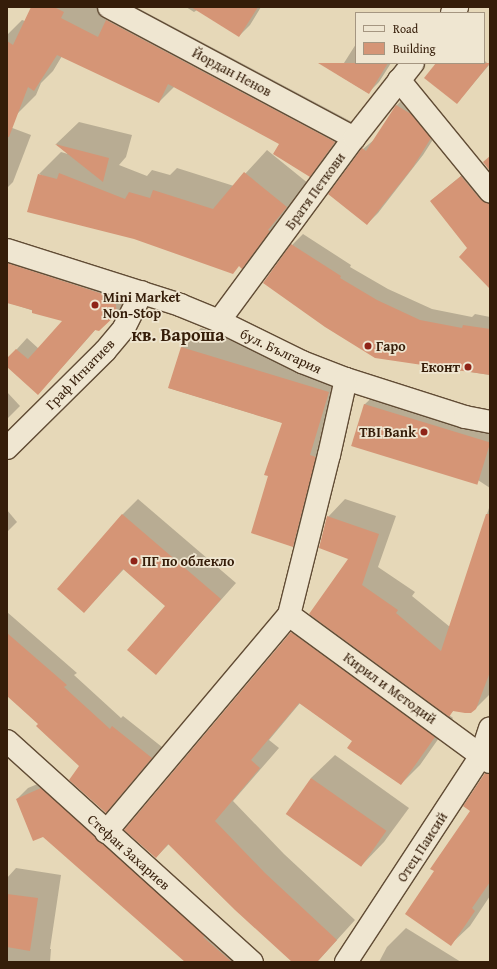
<!DOCTYPE html>
<html>
<head>
<meta charset="utf-8">
<style>
  body { margin:0 }
  #map { position:relative; width:497px; height:969px; overflow:hidden; background:#e6d8b8; font-family:"Gentium Book Plus",serif }
  div>[style] { position:absolute }
  [style*='--x'] { left:calc(var(--x)*1px); top:calc(var(--y)*1px); width:calc(var(--w)*1px); rotate:calc(var(--a)*1deg) }
  .shadow>* { inset:0; background:#0003 }
  .building>* { inset:0; background:#d59576; transform-origin:0 0 }
  .roads { filter:drop-shadow(1px 0 #614c35) drop-shadow(-1px 0 #614c35) drop-shadow(0 1px #614c35) drop-shadow(0 -1px #614c35) }
  .minor>* { height:22px; margin:-11px; padding:0 11px; transform-origin:11px; border-radius:11px; background:#efe6d1 }
  .dots>* { width:11px; height:11px; translate:-50% -50%; box-sizing:border-box; border:2px solid #efe6d1; border-radius:50% }
  span { translate:-50% -50%; white-space:nowrap; text-align:center; line-height:1.15; -webkit-text-stroke:3.5px #efe6d1; paint-order:stroke }
  .street-label { font-size:14px; color:#351d09 }
  .poi-label { font-size:14px; color:#351d09; font-weight:700 }
  .left { translate:0 -50%; text-align:left }
  .right { translate:-100% -50%; text-align:right }
  .district-label { font-size:18px; color:#351d09; font-weight:700 }
  .frame { position:absolute; inset:0; border:8px solid #351d09; pointer-events:none }
  .legend { position:absolute; left:355px; top:12px; width:130px; height:52px; box-sizing:border-box; background:#efe6d1; border:1px solid #a59681; margin:0; padding:5px 7px; list-style:none; font-size:12px; color:#351d09 }
  .legend li { display:flex; align-items:center; gap:8px; height:20px }
  .legend b { width:20px; border:1px solid #a59681 }
</style>
</head>
<body>
<div id="map">
  <div class="shadow">
    <i style="clip-path:polygon(32px 7px,95px 7px,112px 15px,121px 7px,136px 7px,354px 123px,329px 156px,310px 175px,281px 143px,175px 86px,159px 102px,62px 56px,53px 71px,41px 83px,36px 95px,17px 114px,7px 107px,7px 35px,22px 20px,25px 21px)"></i>
    <i style="clip-path:polygon(186px 7px,261px 7px,250px 25px,239px 36px,197px 10px,194px 12px)"></i>
    <i style="clip-path:polygon(356px 44px,356px 63px,391px 63px,379px 82px,368px 93px,337px 74px)"></i>
    <i style="clip-path:polygon(484px 60px,489px 65px,457px 103px,437px 63px,484px 63px)"></i>
    <i style="clip-path:polygon(408px 94px,441px 127px,423px 155px,378px 213px,367px 224px,363px 149px,375px 139px,397px 105px)"></i>
    <i style="clip-path:polygon(79px 122px,132px 135px,126px 157px,119px 165px,147px 176px,152px 170px,170px 175px,177px 168px,234px 186px,267px 150px,309px 184px,265px 245px,242px 267px,39px 174px,61px 152px,68px 154px,56px 144px)"></i>
    <i style="clip-path:polygon(7px 126px,31px 135px,13px 182px,7px 188px)"></i>
    <i style="clip-path:polygon(473px 166px,490px 186px,490px 272px,431px 201px)"></i>
    <i style="clip-path:polygon(303px 234px,351px 265px,350px 267px,388px 289px,432px 309px,472px 317px,475px 314px,490px 317px,490px 375px,376px 357px,292px 245px)"></i>
    <i style="clip-path:polygon(7px 250px,126px 287px,128px 302px,99px 330px,96px 329px,49px 382px,7px 366px,7px 360px,27px 338px,39px 349px,64px 321px,7px 302px)"></i>
    <i style="clip-path:polygon(201px 328px,347px 373px,312px 527px,293px 546px,283px 423px,169px 388px,182px 347px)"></i>
    <i style="clip-path:polygon(382px 388px,490px 421px,490px 488px,364px 405px)"></i>
    <i style="clip-path:polygon(7px 392px,20px 406px,7px 419px)"></i>
    <i style="clip-path:polygon(138px 499px,236px 583px,156px 673px,166px 606px,124px 569px,84px 612px,122px 515px)"></i>
    <i style="clip-path:polygon(345px 499px,396px 516px,378px 567px,415px 592px,412px 596px,450px 627px,490px 505px,490px 694px,476px 708px,454px 710px,449px 715px,453px 718px,420px 765px,401px 784px,353px 741px,300px 703px,269px 740px,279px 748px,233px 801px,284px 854px,355px 920px,317px 962px,293px 962px,169px 844px,156px 857px,292px 633px,311px 614px,350px 558px,328px 517px)"></i>
    <i style="clip-path:polygon(7px 510px,17px 522px,7px 532px)"></i>
    <i style="clip-path:polygon(7px 612px,77px 673px,74px 675px,121px 718px,123px 716px,162px 747px,106px 812px,81px 766px,39px 724px,7px 695px)"></i>
    <i style="clip-path:polygon(335px 755px,409px 808px,384px 842px,361px 866px,311px 778px)"></i>
    <i style="clip-path:polygon(490px 769px,490px 896px,470px 926px,451px 944px,435px 871px,471px 811px,486px 774px)"></i>
    <i style="clip-path:polygon(52px 778px,256px 962px,187px 962px,17px 799px,28px 788px)"></i>
    <i style="clip-path:polygon(16px 868px,61px 875px,50px 949px,51px 949px,50px 962px,7px 962px,7px 878px)"></i>
    <i style="clip-path:polygon(406px 928px,461px 962px,379px 962px,387px 947px)"></i>
  </div>
  <div class="building">
    <i style="clip-path:polygon(31px 7px,54px 7px,64px 12px,61px 18px,98px 37px,106px 20px,335px 142px,310px 177px,273px 154px,279px 144px,168px 84px,159px 103px,57px 55px,34px 91px,28px 87px,9px 137px,7px 137px,7px 41px,13px 45px)"></i>
    <i style="clip-path:polygon(191px 7px,258px 7px,239px 37px)"></i>
    <i style="clip-path:polygon(318px 63px,388px 63px,369px 94px)"></i>
    <i style="clip-path:polygon(436px 63px,490px 63px,457px 104px,424px 78px)"></i>
    <i style="clip-path:polygon(396px 105px,411px 114px,431px 138px,413px 167px,367px 225px,328px 194px,362px 148px,366px 151px)"></i>
    <i style="clip-path:polygon(55px 144px,109px 158px,103px 182px)"></i>
    <i style="clip-path:polygon(490px 156px,490px 171px,483px 162px)"></i>
    <i style="clip-path:polygon(244px 172px,287px 207px,268px 230px,270px 231px,242px 269px,239px 266px,233px 274px,134px 239px,27px 212px,38px 174px,57px 179px,59px 173px,125px 199px,129px 192px,150px 198px,153px 190px,213px 209px)"></i>
    <i style="clip-path:polygon(461px 176px,480px 199px,490px 203px,490px 289px,459px 257px,467px 248px,430px 201px)"></i>
    <i style="clip-path:polygon(291px 244px,341px 276px,340px 278px,377px 300px,420px 320px,462px 328px,463px 325px,490px 329px,490px 375px,375px 358px,325px 327px,263px 283px)"></i>
    <i style="clip-path:polygon(7px 263px,115px 298px,117px 314px,99px 331px,95px 330px,38px 395px,7px 367px,7px 358px,16px 349px,28px 359px,62px 321px,32px 313px,32px 310px,7px 303px)"></i>
    <i style="clip-path:polygon(181px 347px,329px 392px,310px 455px,316px 457px,293px 547px,251px 533px,268px 476px,264px 475px,282px 423px,168px 388px)"></i>
    <i style="left:364px;top:404px;width:132px;height:44px;rotate:17deg"></i>
    <i style="clip-path:polygon(122px 514px,221px 599px,156px 675px,127px 650px,165px 606px,123px 569px,84px 613px,57px 589px)"></i>
    <i style="clip-path:polygon(486px 514px,490px 514px,490px 672px,476px 709px,471px 713px,465px 713px,453px 711px,449px 717px,309px 614px,348px 559px,319px 548px,327px 516px,379px 534px,362px 585px,398px 610px,396px 613px,441px 651px)"></i>
    <i style="clip-path:polygon(291px 632px,435px 737px,401px 785px,347px 748px,352px 741px,299px 703px,251px 760px,260px 768px,215px 821px,265px 873px,337px 940px,317px 962px,292px 962px,235px 910px,168px 844px,156px 858px,124px 830px)"></i>
    <i style="clip-path:polygon(7px 633px,67px 685px,64px 687px,110px 729px,112px 726px,152px 758px,106px 813px,69px 780px,79px 766px,36px 726px,38px 724px,7px 696px)"></i>
    <i style="clip-path:polygon(485px 773px,490px 774px,490px 882px,472px 908px,475px 911px,451px 946px,405px 914px,434px 871px,430px 869px,470px 811px,463px 806px)"></i>
    <i style="left:311px;top:778px;width:92px;height:44px;rotate:35deg"></i>
    <i style="clip-path:polygon(41px 788px,205px 936px,203px 937px,232px 962px,185px 962px,43px 837px,33px 841px,16px 799px)"></i>
    <i style="clip-path:polygon(7px 894px,38px 898px,30px 951px,7px 947px)"></i>
  </div>
  <div class="roads">
    <div class="minor">
      <i style="--x:109;--y:7;--w:278;--a:28.1"></i>
      <i style="--x:452;--y:13;--w:8;--a:-50"></i>
      <i style="--x:399;--y:80;--w:144;--a:50.7"></i>
      <i style="--x:7;--y:250;--w:182;--a:17.6"></i>
      <i style="--x:180;--y:305;--w:42;--a:22.3"></i>
      <i style="--x:219;--y:321;--w:93;--a:26.3"></i>
      <i style="--x:302;--y:362;--w:47;--a:21.1"></i>
      <i style="--x:346;--y:379;--w:125;--a:17.7"></i>
      <i style="--x:465;--y:417;--w:25;--a:11"></i>
      <i style="--x:219;--y:321;--w:227;--a:-53.6"></i>
      <i style="--x:354;--y:138;--w:95;--a:-51.8"></i>
      <i style="--x:7;--y:448;--w:138;--a:-44.7"></i>
      <i style="--x:105;--y:351;--w:30;--a:-50"></i>
      <i style="--x:124;--y:328;--w:40;--a:-63.4"></i>
      <i style="--x:289;--y:615;--w:249;--a:36.2"></i>
      <i style="--x:7;--y:741;--w:330;--a:42.1"></i>
      <i style="--x:106;--y:832;--w:284;--a:-49.9"></i>
      <i style="--x:289;--y:615;--w:165;--a:-76"></i>
      <i style="--x:329;--y:455;--w:78;--a:-77.4"></i>
      <i style="--x:346;--y:962;--w:246;--a:-56.8"></i>
      <i style="--x:481;--y:756;--w:29;--a:-72"></i>
    </div>
  </div>
  <div class="dots">
    <i style="left:95px;top:305px;background:#8f2418"></i>
    <i style="left:368px;top:346px;background:#8f2418"></i>
    <i style="left:468px;top:367px;background:#8f2418"></i>
    <i style="left:424px;top:432px;background:#8f2418"></i>
    <i style="left:134px;top:561px;background:#8f2418"></i>
  </div>
  <div class="street-label">
    <span style="left:232px;top:72px;rotate:28deg">Йордан Ненов</span>
    <span style="left:315px;top:191px;rotate:-54deg">Братя Петкови</span>
    <span style="left:281px;top:351px;rotate:25deg">бул. България</span>
    <span style="left:80px;top:374px;rotate:-46deg">Граф Игнатиев</span>
    <span style="left:390px;top:688px;rotate:36deg">Кирил и Методий</span>
    <span style="left:422px;top:847px;rotate:-57deg">Отец Паисий</span>
    <span style="left:129px;top:852px;rotate:42deg">Стефан Захариев</span>
  </div>
  <div class="poi-label">
    <span class="left" style="left:103px;top:305px">Mini Market<br>Non-Stop</span>
    <span class="left" style="left:376px;top:346px">Гаро</span>
    <span class="right" style="left:460px;top:367px">Еконт</span>
    <span class="right" style="left:416px;top:432px">TBI Bank</span>
    <span class="left" style="left:142px;top:561px">ПГ по облекло</span>
  </div>
  <div class="district-label">
    <span style="left:178px;top:335px">кв. Вароша</span>
  </div>
  <div class="frame"></div>
  <ul class="legend">
  <li><b style="height:5px;background:#efe6d1"></b>Road</li>
  <li><b style="height:11px;background:#d59576"></b>Building</li>
  </ul>
</div>
</body>
</html>
